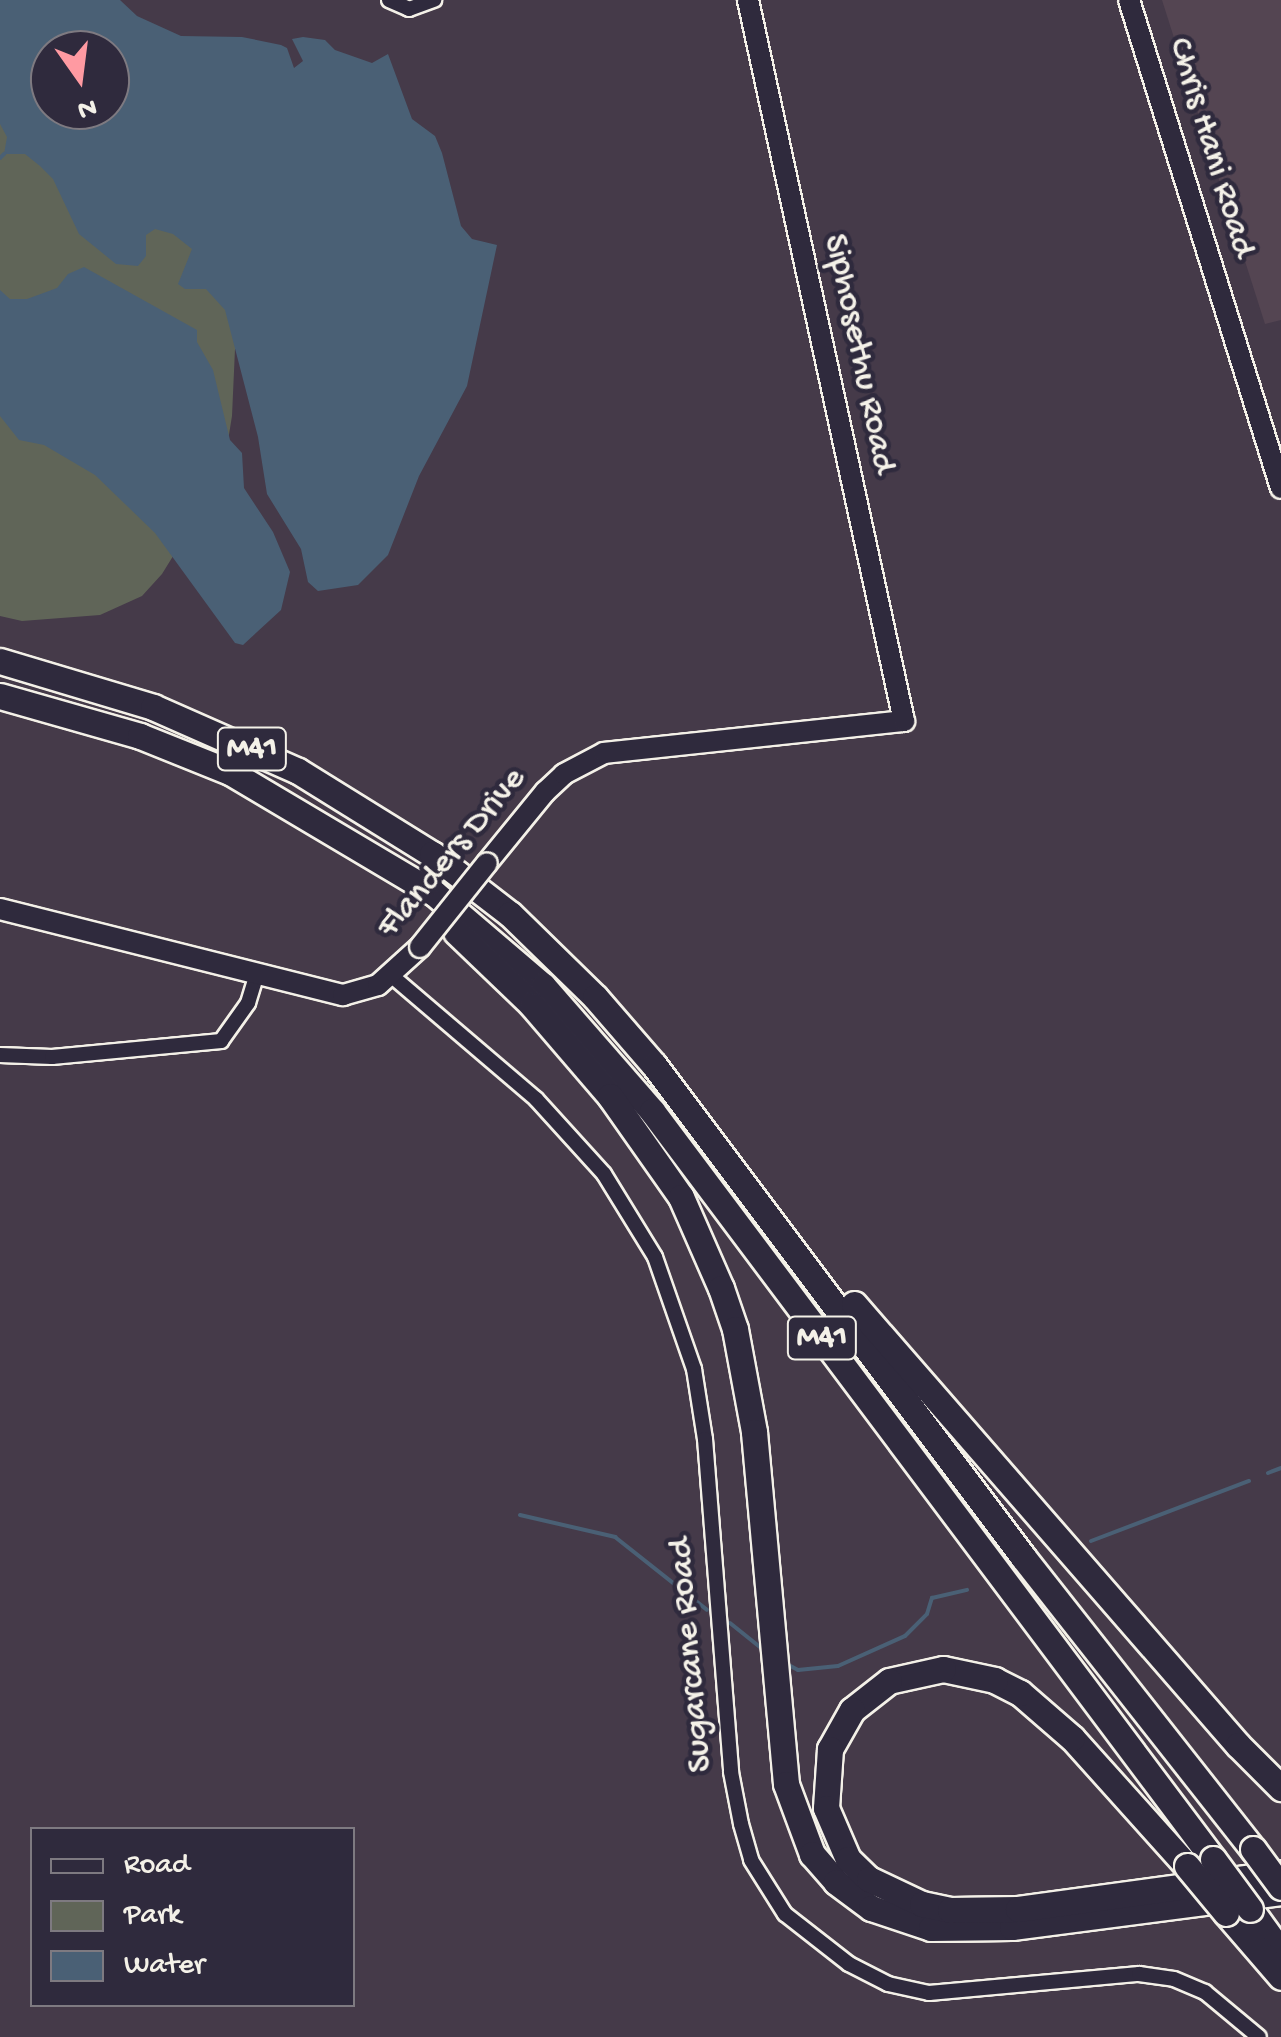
<!DOCTYPE html>
<html>
<head>
<meta charset="utf-8">
<style>
  body { margin:0 }
  #map { position:relative; width:1281px; height:2037px; overflow:hidden; background:#453a49; font-family:"Gochi Hand",sans-serif }
  div>[style] { position:absolute }
  [style*='--x'] { left:calc(var(--x)*1px); top:calc(var(--y)*1px); width:calc(var(--w)*1px); rotate:calc(var(--a)*1deg) }
  .built>* { inset:0; background:#544552 }
  .green>* { inset:0; background:#606558 }
  .water>* { inset:0; background:#4a6075 }
  .stream>* { height:4px; margin:-2px; padding:0 2px; transform-origin:2px; border-radius:2px; background:#4a6075 }
  .roads { filter:drop-shadow(2px 0 #f4f1e8) drop-shadow(-2px 0 #f4f1e8) drop-shadow(0 2px #f4f1e8) drop-shadow(0 -2px #f4f1e8) }
  .street>* { height:14px; margin:-7px; padding:0 7px; transform-origin:7px; border-radius:7px; background:#2f2a3d }
  .secondary>* { height:20px; margin:-10px; padding:0 10px; transform-origin:10px; border-radius:10px; background:#2f2a3d }
  .highway>* { height:25px; margin:-12.5px; padding:0 12.5px; transform-origin:12.5px; border-radius:12.5px; background:#2f2a3d }
  .bridges { filter:drop-shadow(2px 0 #f4f1e8) drop-shadow(-2px 0 #f4f1e8) drop-shadow(0 2px #f4f1e8) drop-shadow(0 -2px #f4f1e8) }
  .secondary-bridge>* { height:20px; margin:-10px; padding:0 10px; transform-origin:10px; border-radius:10px; background:#2f2a3d }
  .highway-bridge>* { height:25px; margin:-12.5px; padding:0 12.5px; transform-origin:12.5px; border-radius:12.5px; background:#2f2a3d }
  span { translate:-50% -50%; white-space:nowrap; text-align:center; line-height:1.15; -webkit-text-stroke:9px #2f2a3d; paint-order:stroke }
  .shield-label span { padding:2px 8px; background:#2f2a3d; border:2px solid; border-radius:8px; -webkit-text-stroke-width:0 }
  .shield-label { font-size:32px; color:#f4f1e8; font-weight:700 }
  .street-label { font-size:35px; color:#f4f1e8 }
  .legend { position:absolute; left:30px; top:1827px; width:325px; height:180px; box-sizing:border-box; background:#2f2a3d; border:2px solid #7e7a81; margin:0; padding:12px 18px; list-style:none; font-size:30px; color:#f4f1e8 }
  .legend li { display:flex; align-items:center; gap:20px; height:50px }
  .legend b { width:50px; border:2px solid #7e7a81 }
  .north { position:absolute; left:30px; top:30px; width:100px; height:100px; box-sizing:border-box; background:#2f2a3d; border:2px solid #7e7a81; border-radius:50%; rotate:166deg; font-size:28px; font-weight:700; line-height:40px; text-align:center; color:#f4f1e8 }
  .north::after { content:''; display:block; margin:auto; width:35px; height:45px; background:#ff9aa2; clip-path:polygon(50% 0,100% 100%,50% 72%,0 100%) }
</style>
</head>
<body>
<div id="map">
  <div class="built">
    <i style="clip-path:polygon(1162px 0,1281px 0,1281px 320px,1265px 324px)"></i>
  </div>
  <div class="green">
    <i style="clip-path:polygon(0 0,50px 50px,50px 110px,110px 110px,238px 282px,232px 416px,226px 453px,199px 514px,162px 574px,142px 596px,100px 615px,22px 621px,0 616px)"></i>
  </div>
  <div class="water">
    <i style="clip-path:polygon(evenodd,0 0,120px 0,137px 16px,181px 36px,242px 37px,281px 45px,287px 48px,294px 68px,303px 61px,292px 39px,303px 37px,325px 40px,335px 50px,372px 63px,388px 54px,412px 119px,435px 136px,442px 153px,461px 226px,472px 239px,497px 245px,467px 386px,419px 476px,388px 555px,358px 585px,318px 591px,308px 582px,301px 549px,267px 494px,258px 437px,225px 310px,206px 289px,185px 289px,178px 284px,192px 249px,173px 234px,155px 229px,146px 235px,146px 256px,138px 266px,116px 264px,79px 234px,53px 179px,40px 166px,25px 154px,4px 154px,7px 137px,0 124px,0 0,110px 50px,110px 110px,50px 110px,50px 50px,110px 50px)"></i>
    <i style="clip-path:polygon(84px 267px,197px 330px,197px 342px,213px 370px,230px 440px,242px 453px,244px 488px,273px 532px,290px 572px,281px 610px,243px 645px,235px 643px,155px 533px,95px 475px,44px 445px,19px 440px,0 416px,0 290px,10px 299px,27px 299px,57px 288px,68px 274px)"></i>
  </div>
  <div class="stream">
    <i style="--x:0;--y:158;--w:6;--a:-45"></i>
    <i style="--x:1268;--y:1473;--w:14;--a:-21"></i>
    <i style="--x:520;--y:1515;--w:98;--a:13"></i>
    <i style="--x:615;--y:1537;--w:117;--a:38.4"></i>
    <i style="--x:1091;--y:1541;--w:169;--a:-20.8"></i>
    <i style="--x:730;--y:1623;--w:45;--a:38.7"></i>
    <i style="--x:783;--y:1662;--w:17;--a:28"></i>
    <i style="--x:798;--y:1670;--w:40;--a:-5.7"></i>
    <i style="--x:838;--y:1666;--w:73;--a:-24.1"></i>
    <i style="--x:905;--y:1636;--w:31;--a:-45"></i>
    <i style="--x:927;--y:1614;--w:17;--a:-73"></i>
    <i style="--x:932;--y:1598;--w:36;--a:-13"></i>
  </div>
  <div class="roads">
    <div class="street">
      <i style="--x:389;--y:0;--w:22;--a:24"></i>
      <i style="--x:409;--y:9;--w:27;--a:-20"></i>
      <i style="--x:392;--y:976;--w:189;--a:40.5"></i>
      <i style="--x:536;--y:1099;--w:101;--a:47.8"></i>
      <i style="--x:604;--y:1174;--w:97;--a:58.4"></i>
      <i style="--x:655;--y:1257;--w:119;--a:70.8"></i>
      <i style="--x:694;--y:1369;--w:71;--a:81.1"></i>
      <i style="--x:705;--y:1439;--w:334;--a:85.5"></i>
      <i style="--x:731;--y:1772;--w:53;--a:79.1"></i>
      <i style="--x:741;--y:1824;--w:37;--a:74"></i>
      <i style="--x:751;--y:1860;--w:64;--a:57.8"></i>
      <i style="--x:785;--y:1914;--w:81;--a:38"></i>
      <i style="--x:849;--y:1964;--w:44;--a:27.1"></i>
      <i style="--x:888;--y:1984;--w:42;--a:12.4"></i>
      <i style="--x:929;--y:1993;--w:211;--a:-5.2"></i>
      <i style="--x:1139;--y:1974;--w:35;--a:8"></i>
      <i style="--x:1174;--y:1979;--w:34;--a:23"></i>
      <i style="--x:1205;--y:1992;--w:70;--a:39.8"></i>
      <i style="--x:0;--y:1055;--w:52;--a:2.2"></i>
      <i style="--x:52;--y:1057;--w:170;--a:-5.4"></i>
      <i style="--x:221;--y:1041;--w:47;--a:-54.6"></i>
      <i style="--x:248;--y:1003;--w:31;--a:-73"></i>
    </div>
    <div class="secondary">
      <i style="--x:1129;--y:0;--w:511;--a:72.7"></i>
      <i style="--x:487;--y:863;--w:92;--a:-50.8"></i>
      <i style="--x:545;--y:792;--w:26;--a:-43"></i>
      <i style="--x:564;--y:774;--w:45;--a:-27.7"></i>
      <i style="--x:604;--y:753;--w:302;--a:-6.1"></i>
      <i style="--x:904;--y:721;--w:738;--a:-102.21"></i>
      <i style="--x:0;--y:909;--w:354;--a:14.1"></i>
      <i style="--x:343;--y:995;--w:36;--a:-16"></i>
      <i style="--x:378;--y:985;--w:57;--a:-42.1"></i>
    </div>
    <div class="highway">
      <i style="--x:0;--y:661;--w:160;--a:16.7"></i>
      <i style="--x:153;--y:707;--w:158;--a:23.8"></i>
      <i style="--x:298;--y:771;--w:158;--a:31.8"></i>
      <i style="--x:432;--y:854;--w:98;--a:37.6"></i>
      <i style="--x:510;--y:914;--w:119;--a:44.3"></i>
      <i style="--x:595;--y:997;--w:90;--a:49.1"></i>
      <i style="--x:654;--y:1065;--w:615;--a:53.13"></i>
      <i style="--x:1023;--y:1557;--w:372;--a:51.8"></i>
      <i style="--x:0;--y:696;--w:146;--a:15.9"></i>
      <i style="--x:140;--y:736;--w:97;--a:21.8"></i>
      <i style="--x:230;--y:772;--w:237;--a:30.7"></i>
      <i style="--x:434;--y:893;--w:143;--a:40.5"></i>
      <i style="--x:543;--y:986;--w:166;--a:48.9"></i>
      <i style="--x:652;--y:1111;--w:935;--a:53.13"></i>
      <i style="--x:456;--y:932;--w:105;--a:43.8"></i>
      <i style="--x:532;--y:1005;--w:120;--a:49.4"></i>
      <i style="--x:610;--y:1096;--w:123;--a:54.9"></i>
      <i style="--x:681;--y:1197;--w:99;--a:66.3"></i>
      <i style="--x:721;--y:1288;--w:43;--a:71.1"></i>
      <i style="--x:735;--y:1329;--w:105;--a:79.5"></i>
      <i style="--x:754;--y:1432;--w:353;--a:84.8"></i>
      <i style="--x:786;--y:1784;--w:75;--a:69.6"></i>
      <i style="--x:812;--y:1854;--w:37;--a:49"></i>
      <i style="--x:836;--y:1882;--w:44;--a:36.6"></i>
      <i style="--x:871;--y:1908;--w:63;--a:18.4"></i>
      <i style="--x:931;--y:1928;--w:81;--a:-0.7"></i>
      <i style="--x:1012;--y:1927;--w:271;--a:-7.4"></i>
      <i style="--x:854;--y:1304;--w:585;--a:48.95"></i>
      <i style="--x:1238;--y:1745;--w:61;--a:45"></i>
      <i style="--x:1187;--y:1866;--w:172;--a:-131.9"></i>
      <i style="--x:1072;--y:1738;--w:69;--a:-139.1"></i>
      <i style="--x:1020;--y:1693;--w:28;--a:-153"></i>
      <i style="--x:995;--y:1680;--w:53;--a:-168.1"></i>
      <i style="--x:943;--y:1669;--w:55;--a:167.5"></i>
      <i style="--x:889;--y:1681;--w:47;--a:141.9"></i>
      <i style="--x:852;--y:1710;--w:45;--a:119.4"></i>
      <i style="--x:830;--y:1749;--w:59;--a:93.9"></i>
      <i style="--x:826;--y:1808;--w:56;--a:66.7"></i>
      <i style="--x:848;--y:1859;--w:29;--a:44"></i>
      <i style="--x:869;--y:1879;--w:59;--a:25.3"></i>
      <i style="--x:922;--y:1904;--w:29;--a:12"></i>
      <i style="--x:950;--y:1910;--w:68;--a:-0.8"></i>
      <i style="--x:1018;--y:1909;--w:265;--a:-7.8"></i>
      <i style="--x:1250;--y:1909;--w:53;--a:54.2"></i>
      <i style="--x:1226;--y:1913;--w:84;--a:49.3"></i>
    </div>
  </div>
  <div class="bridges">
    <div class="secondary-bridge">
      <i style="--x:420;--y:947;--w:107;--a:-51.4"></i>
    </div>
    <div class="highway-bridge">
      <i style="--x:1253;--y:1849;--w:47;--a:53.6"></i>
      <i style="--x:1213;--y:1859;--w:62;--a:53.5"></i>
      <i style="--x:1187;--y:1866;--w:61;--a:50.3"></i>
    </div>
  </div>
  <div class="shield-label">
    <span style="left:252px;top:749px">M41</span>
    <span style="left:822px;top:1338px">M41</span>
  </div>
  <div class="street-label">
    <span style="left:1210px;top:148px;rotate:73deg">Chris Hani Road</span>
    <span style="left:858px;top:354px;rotate:78deg">Siphosethu Road</span>
    <span style="left:453px;top:854px;rotate:-50deg">Flanders Drive</span>
    <span style="left:692px;top:1655px;rotate:-95deg">Sugarcane Road</span>
  </div>
  <ul class="legend">
  <li><b style="height:12px;background:#2f2a3d"></b>Road</li>
  <li><b style="height:28px;background:#606558"></b>Park</li>
  <li><b style="height:28px;background:#4a6075"></b>Water</li>
  </ul>
  <div class="north">N</div>
</div>
</body>
</html>
